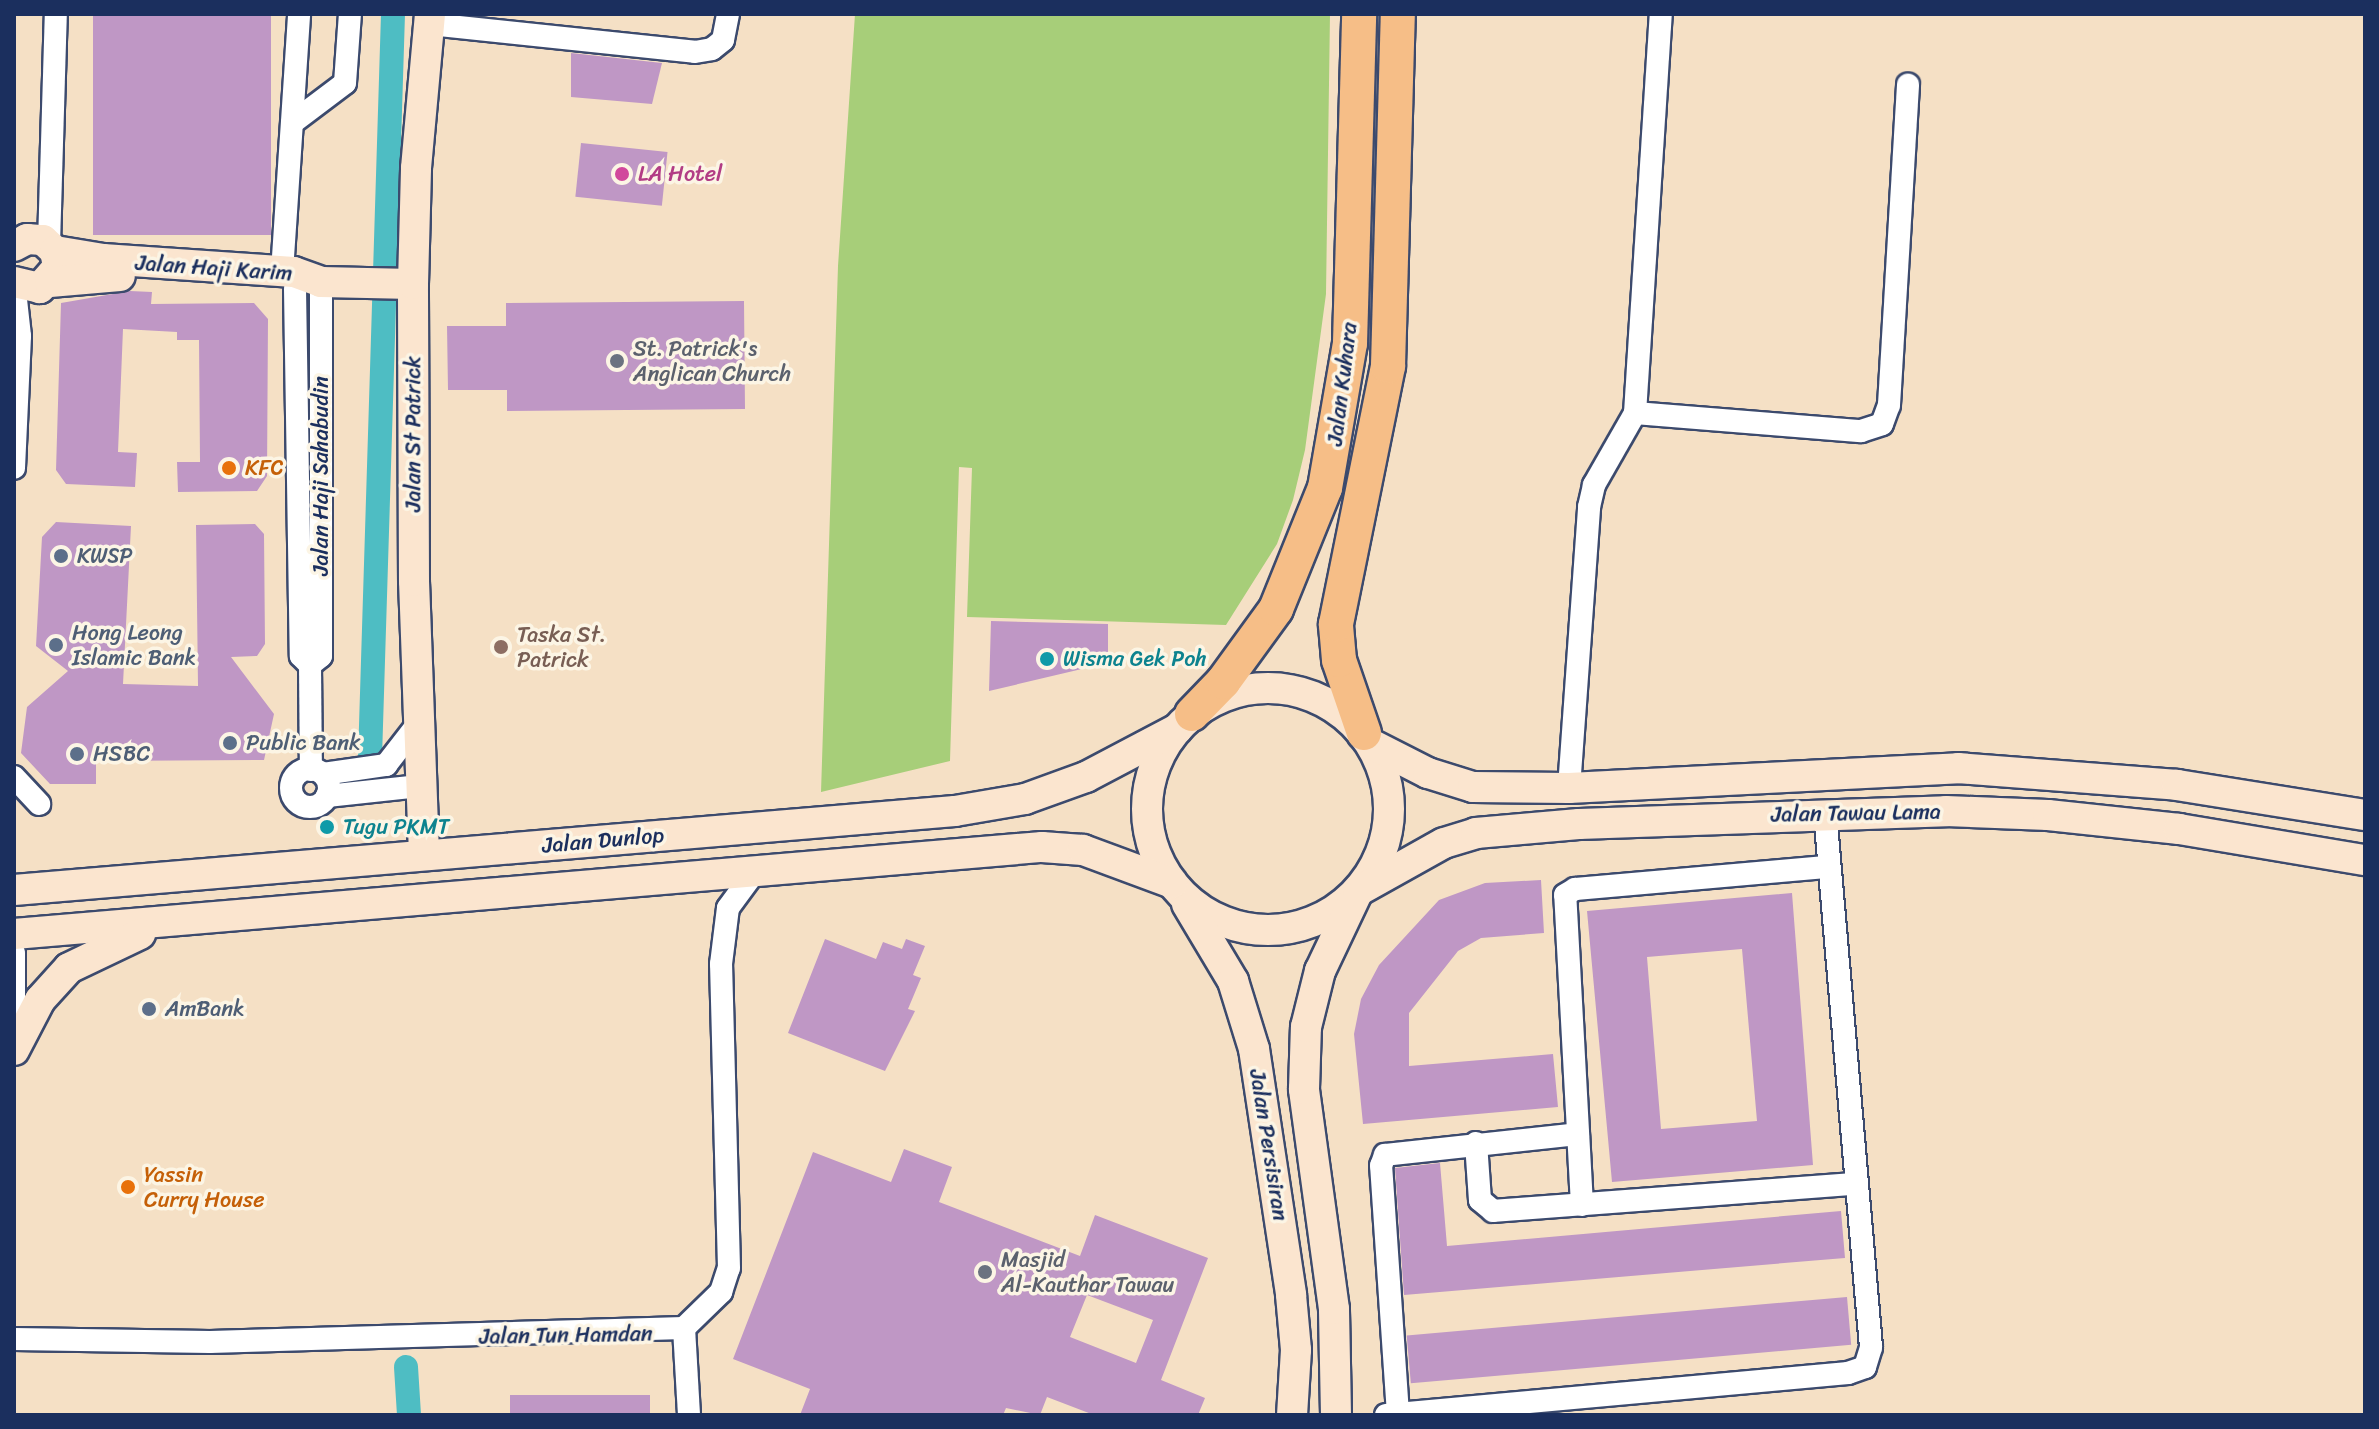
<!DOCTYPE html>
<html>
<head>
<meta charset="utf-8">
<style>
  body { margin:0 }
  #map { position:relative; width:2379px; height:1429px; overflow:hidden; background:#f5e0c5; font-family:Sriracha,sans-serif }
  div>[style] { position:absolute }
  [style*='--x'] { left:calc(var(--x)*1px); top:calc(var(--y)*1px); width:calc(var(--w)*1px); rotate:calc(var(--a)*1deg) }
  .green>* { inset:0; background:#a7ce79 }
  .canal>* { height:24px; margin:-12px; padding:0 12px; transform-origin:12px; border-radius:12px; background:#4ebdc3 }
  .building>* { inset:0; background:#bf97c5; transform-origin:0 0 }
  .roads { filter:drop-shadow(2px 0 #3c4a6d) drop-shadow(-2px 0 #3c4a6d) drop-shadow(0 2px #3c4a6d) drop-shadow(0 -2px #3c4a6d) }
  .street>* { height:22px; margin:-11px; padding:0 11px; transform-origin:11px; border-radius:11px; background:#fff }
  .street>.ring { margin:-11px; padding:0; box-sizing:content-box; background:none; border:22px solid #fff; border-radius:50% }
  .secondary>* { height:30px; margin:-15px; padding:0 15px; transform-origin:15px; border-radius:15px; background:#fbe5cf }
  .secondary>.ring { margin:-15px; padding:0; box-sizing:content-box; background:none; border:30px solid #fbe5cf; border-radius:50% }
  .primary>* { height:34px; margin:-17px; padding:0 17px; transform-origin:17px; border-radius:17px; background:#f6be87 }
  .dots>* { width:22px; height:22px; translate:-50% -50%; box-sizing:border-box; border:4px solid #fcf5e5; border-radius:50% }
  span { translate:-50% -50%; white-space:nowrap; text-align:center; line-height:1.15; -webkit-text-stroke:7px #fcf5e5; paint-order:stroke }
  .hotel-label { font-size:22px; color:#b23c85 }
  .left { translate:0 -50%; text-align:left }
  .street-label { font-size:22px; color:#1b2f5e }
  .worship-label { font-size:22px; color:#5b616d }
  .food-label { font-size:22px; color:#c56008 }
  .service-label { font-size:22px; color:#4e5e75 }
  .education-label { font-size:22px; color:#785e54 }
  .culture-label { font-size:22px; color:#0d838f }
  .frame { position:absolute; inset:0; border:16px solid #1b2f5e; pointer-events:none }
</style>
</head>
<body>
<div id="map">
  <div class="green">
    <i style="clip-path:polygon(855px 14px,1330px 14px,1326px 294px,1305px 450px,1293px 500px,1277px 544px,1226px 625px,967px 617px,972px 468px,959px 467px,950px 761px,821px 792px,838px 266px)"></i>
  </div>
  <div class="canal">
    <i style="--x:370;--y:758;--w:744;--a:-88.23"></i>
    <i style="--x:406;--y:1367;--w:48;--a:86.4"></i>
  </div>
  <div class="building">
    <i style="left:93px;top:14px;width:178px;height:221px"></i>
    <i style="clip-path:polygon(571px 53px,662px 63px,652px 104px,571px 97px)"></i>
    <i style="left:581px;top:143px;width:87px;height:54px;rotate:6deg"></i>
    <i style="clip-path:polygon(130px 291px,152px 292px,151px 304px,254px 303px,268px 319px,267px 476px,257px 491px,178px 492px,177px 462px,200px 462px,199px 340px,177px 340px,177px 332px,123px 329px,118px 452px,137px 453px,135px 487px,66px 484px,56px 470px,61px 303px)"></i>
    <i style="clip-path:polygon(744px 301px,745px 409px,507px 411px,507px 390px,448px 390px,447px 326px,506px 326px,506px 303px)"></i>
    <i style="clip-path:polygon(56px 522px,131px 526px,123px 684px,198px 686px,196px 525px,255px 524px,264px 534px,265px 644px,257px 656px,231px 657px,274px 714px,264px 760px,96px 761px,96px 784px,50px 784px,21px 753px,27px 707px,68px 671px,36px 646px,42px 537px)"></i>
    <i style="clip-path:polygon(991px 621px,1108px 624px,1108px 654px,1103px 653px,1103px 664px,989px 691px)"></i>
    <i style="clip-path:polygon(1541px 880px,1544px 933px,1481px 938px,1458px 951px,1409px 1013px,1409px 1066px,1553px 1054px,1558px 1107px,1363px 1124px,1354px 1034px,1361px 999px,1379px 965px,1439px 900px,1485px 883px)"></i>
    <i style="clip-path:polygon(evenodd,1792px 893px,1813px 1165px,1612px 1182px,1587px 911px,1792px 893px,1742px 949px,1757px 1121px,1661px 1129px,1647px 957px,1742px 949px)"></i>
    <i style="clip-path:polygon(825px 939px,876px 959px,883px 942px,902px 949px,906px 939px,925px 946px,913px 975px,921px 978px,908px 1009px,915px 1011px,885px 1071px,788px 1033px)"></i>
    <i style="clip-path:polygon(evenodd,904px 1149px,952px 1167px,939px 1202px,1080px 1256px,1095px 1215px,1208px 1258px,1161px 1380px,1205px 1398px,1198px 1415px,1094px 1415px,1047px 1397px,1040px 1415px,1006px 1408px,1003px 1415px,800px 1415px,810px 1389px,733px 1359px,813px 1152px,891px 1182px,904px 1149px,1087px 1295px,1153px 1320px,1136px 1363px,1070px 1337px,1087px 1295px)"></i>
    <i style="clip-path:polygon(1440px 1163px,1447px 1246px,1841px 1211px,1845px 1258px,1404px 1295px,1395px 1168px)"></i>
    <i style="left:1847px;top:1297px;width:48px;height:442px;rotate:85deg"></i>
    <i style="left:650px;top:1395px;width:20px;height:140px;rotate:90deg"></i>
  </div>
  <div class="roads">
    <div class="street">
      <i style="--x:430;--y:24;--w:266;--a:6"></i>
      <i style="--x:695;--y:52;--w:17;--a:-10"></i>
      <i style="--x:712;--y:49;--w:14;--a:-39"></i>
      <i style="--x:723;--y:40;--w:26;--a:-79"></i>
      <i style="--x:292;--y:123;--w:66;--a:-37"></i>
      <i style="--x:345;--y:83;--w:69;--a:-85.9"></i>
      <i style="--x:49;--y:244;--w:230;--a:-88.3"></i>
      <i style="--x:282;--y:272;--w:259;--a:-86.2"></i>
      <i style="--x:295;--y:289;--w:367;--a:89.1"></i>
      <i style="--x:301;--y:656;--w:13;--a:45"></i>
      <i style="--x:310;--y:665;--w:105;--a:89.5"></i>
      <i style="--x:1635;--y:413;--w:227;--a:4.6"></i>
      <i style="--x:1861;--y:431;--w:22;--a:-18"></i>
      <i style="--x:1882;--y:424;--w:20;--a:-70"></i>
      <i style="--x:1889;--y:405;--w:321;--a:-86.6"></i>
      <i style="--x:14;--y:468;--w:132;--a:-87.4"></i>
      <i style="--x:20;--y:336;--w:54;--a:-96.3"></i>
      <i style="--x:310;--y:665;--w:14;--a:-39"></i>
      <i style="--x:321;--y:656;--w:374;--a:-90"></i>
      <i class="ring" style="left:291px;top:769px;width:16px;height:16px"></i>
      <i style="--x:323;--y:774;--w:64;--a:-8.1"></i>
      <i style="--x:386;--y:765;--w:51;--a:-52.2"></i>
      <i style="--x:14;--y:777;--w:37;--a:47"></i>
      <i style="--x:1569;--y:788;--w:282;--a:-85.9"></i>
      <i style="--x:1589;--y:507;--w:23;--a:-77"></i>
      <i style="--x:1594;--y:485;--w:83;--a:-60.3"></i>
      <i style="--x:1635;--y:413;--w:400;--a:-86.3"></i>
      <i style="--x:327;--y:796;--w:93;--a:-6.2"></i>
      <i style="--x:14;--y:953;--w:59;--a:90"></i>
      <i style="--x:1476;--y:1143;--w:57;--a:86"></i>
      <i style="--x:1480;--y:1200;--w:17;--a:40"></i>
      <i style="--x:1493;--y:1211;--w:364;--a:-4.3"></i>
      <i style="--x:1582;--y:1205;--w:310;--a:-93.1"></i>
      <i style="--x:1565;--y:895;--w:12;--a:-31"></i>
      <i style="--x:1575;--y:889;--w:255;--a:-5"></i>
      <i style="--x:684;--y:1328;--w:87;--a:86.7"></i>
      <i style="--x:14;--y:1339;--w:196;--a:0.9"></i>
      <i style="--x:210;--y:1342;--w:474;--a:-1.7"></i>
      <i style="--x:684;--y:1328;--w:52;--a:-44.2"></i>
      <i style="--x:721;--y:1292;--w:25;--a:-72"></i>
      <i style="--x:729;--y:1268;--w:304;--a:-91.5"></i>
      <i style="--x:721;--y:964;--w:56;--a:-82.9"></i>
      <i style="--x:728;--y:908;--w:42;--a:-53.7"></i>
      <i style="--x:1398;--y:1414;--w:249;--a:-93.9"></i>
      <i style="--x:1381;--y:1166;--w:12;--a:-70"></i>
      <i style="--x:1385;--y:1155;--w:194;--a:-6.2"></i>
      <i style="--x:1386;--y:1415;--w:464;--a:-5.2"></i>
      <i style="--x:1848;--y:1373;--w:18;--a:-19"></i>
      <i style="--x:1865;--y:1367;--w:21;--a:-73"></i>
      <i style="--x:1871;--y:1347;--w:536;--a:-94.92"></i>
    </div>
    <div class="secondary">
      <i style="--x:14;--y:246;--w:15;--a:-28"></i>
      <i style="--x:27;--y:239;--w:16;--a:4"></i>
      <i style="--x:43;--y:240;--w:16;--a:43"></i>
      <i style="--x:55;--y:251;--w:16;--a:79"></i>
      <i style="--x:58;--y:267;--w:28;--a:131"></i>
      <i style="--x:40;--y:288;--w:27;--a:-167"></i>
      <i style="--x:55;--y:251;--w:49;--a:9.5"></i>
      <i style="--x:103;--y:259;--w:191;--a:3.9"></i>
      <i style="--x:294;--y:272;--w:29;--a:20"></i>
      <i style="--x:321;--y:282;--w:92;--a:1.2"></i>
      <i style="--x:50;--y:282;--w:70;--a:-4.9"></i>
      <i class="ring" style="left:1147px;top:688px;width:212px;height:212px"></i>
      <i style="--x:1371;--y:744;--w:64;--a:27"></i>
      <i style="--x:1428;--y:773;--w:47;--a:17.3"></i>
      <i style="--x:1473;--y:787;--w:96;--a:0.6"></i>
      <i style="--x:1569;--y:788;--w:390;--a:-2.9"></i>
      <i style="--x:1958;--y:768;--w:220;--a:4.4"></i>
      <i style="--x:2177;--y:785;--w:190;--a:9.1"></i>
      <i style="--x:424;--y:854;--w:273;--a:-92.1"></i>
      <i style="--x:414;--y:581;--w:297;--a:-90.2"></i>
      <i style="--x:413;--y:284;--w:116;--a:-88.5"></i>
      <i style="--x:416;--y:168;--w:155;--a:-84.8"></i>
      <i style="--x:14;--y:890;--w:944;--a:-4.8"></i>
      <i style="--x:955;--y:811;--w:71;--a:-9.7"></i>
      <i style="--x:1025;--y:799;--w:65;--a:-19.8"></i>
      <i style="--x:1086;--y:777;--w:103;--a:-27.8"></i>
      <i style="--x:1187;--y:904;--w:90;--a:59.1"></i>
      <i style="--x:1233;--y:981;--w:71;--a:72.8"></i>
      <i style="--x:1254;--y:1049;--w:249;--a:81.4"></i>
      <i style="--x:1291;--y:1295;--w:55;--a:84.8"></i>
      <i style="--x:1296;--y:1350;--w:65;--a:93.5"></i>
      <i style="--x:14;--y:934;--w:1032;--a:-4.84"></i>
      <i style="--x:1042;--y:847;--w:41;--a:4.2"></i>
      <i style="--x:1083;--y:850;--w:95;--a:20.3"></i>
      <i style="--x:14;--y:1050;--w:56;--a:-62.5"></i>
      <i style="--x:40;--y:1000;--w:43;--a:-47.8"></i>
      <i style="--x:69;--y:968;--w:79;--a:-25.6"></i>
      <i style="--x:1336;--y:1415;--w:106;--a:-91.1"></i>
      <i style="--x:1334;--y:1309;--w:222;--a:-97.8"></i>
      <i style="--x:1304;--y:1089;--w:62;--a:-88.2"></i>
      <i style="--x:1306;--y:1027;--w:58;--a:-76"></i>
      <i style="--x:1320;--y:971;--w:89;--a:-64.6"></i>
      <i style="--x:1358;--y:891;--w:98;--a:-29.2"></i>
      <i style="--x:1444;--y:843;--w:34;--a:-17"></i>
      <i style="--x:1476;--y:833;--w:103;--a:-5"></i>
      <i style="--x:1579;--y:824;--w:367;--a:-2"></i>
      <i style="--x:1946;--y:811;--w:102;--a:2.2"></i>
      <i style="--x:2048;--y:815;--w:132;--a:6.1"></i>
      <i style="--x:2179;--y:829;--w:189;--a:9.5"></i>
    </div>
    <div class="primary">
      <i style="--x:1192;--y:714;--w:45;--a:-45.9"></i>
      <i style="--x:1223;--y:682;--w:90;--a:-54"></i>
      <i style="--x:1276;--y:609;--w:131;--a:-68"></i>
      <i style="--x:1325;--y:488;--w:147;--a:-80.2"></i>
      <i style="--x:1350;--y:343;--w:329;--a:-88.4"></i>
      <i style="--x:1364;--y:733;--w:77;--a:-108.9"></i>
      <i style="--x:1339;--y:660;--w:36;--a:-95"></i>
      <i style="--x:1336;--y:624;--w:263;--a:-78.6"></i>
      <i style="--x:1388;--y:366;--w:352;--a:-88.4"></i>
    </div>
  </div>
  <div class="dots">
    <i style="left:622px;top:174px;background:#d1479c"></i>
    <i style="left:617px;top:361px;background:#6b7280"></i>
    <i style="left:229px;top:468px;background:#e8710a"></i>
    <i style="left:61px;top:556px;background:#5c6f8a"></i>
    <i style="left:56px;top:645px;background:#5c6f8a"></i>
    <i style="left:501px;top:647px;background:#8d6e63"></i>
    <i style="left:1047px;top:659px;background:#0f9aa8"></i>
    <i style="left:230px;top:743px;background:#5c6f8a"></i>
    <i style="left:77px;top:754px;background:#5c6f8a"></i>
    <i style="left:327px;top:827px;background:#0f9aa8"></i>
    <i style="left:149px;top:1009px;background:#5c6f8a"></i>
    <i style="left:128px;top:1187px;background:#e8710a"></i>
    <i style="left:985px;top:1272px;background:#6b7280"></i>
  </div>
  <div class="hotel-label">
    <span class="left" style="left:638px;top:174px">LA Hotel</span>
  </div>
  <div class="street-label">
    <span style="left:214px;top:268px;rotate:4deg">Jalan Haji Karim</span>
    <span style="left:1342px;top:384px;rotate:-83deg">Jalan Kuhara</span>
    <span style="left:413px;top:434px;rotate:-90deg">Jalan St Patrick</span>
    <span style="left:321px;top:476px;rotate:-90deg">Jalan Haji Sahabudin</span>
    <span style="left:1856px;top:813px;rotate:-1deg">Jalan Tawau Lama</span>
    <span style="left:603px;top:840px;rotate:-5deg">Jalan Dunlop</span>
    <span style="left:1269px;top:1145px;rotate:81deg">Jalan Persisiran</span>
    <span style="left:566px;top:1335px;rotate:-1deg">Jalan Tun Hamdan</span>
  </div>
  <div class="worship-label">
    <span class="left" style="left:633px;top:361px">St. Patrick's<br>Anglican Church</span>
    <span class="left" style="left:1001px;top:1272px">Masjid<br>Al-Kauthar Tawau</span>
  </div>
  <div class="food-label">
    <span class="left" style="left:245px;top:468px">KFC</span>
    <span class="left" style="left:144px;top:1187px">Yassin<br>Curry House</span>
  </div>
  <div class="service-label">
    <span class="left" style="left:77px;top:556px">KWSP</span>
    <span class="left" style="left:72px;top:645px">Hong Leong<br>Islamic Bank</span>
    <span class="left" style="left:246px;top:743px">Public Bank</span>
    <span class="left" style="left:93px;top:754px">HSBC</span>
    <span class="left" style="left:165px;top:1009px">AmBank</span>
  </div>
  <div class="education-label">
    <span class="left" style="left:517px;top:647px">Taska St.<br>Patrick</span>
  </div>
  <div class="culture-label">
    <span class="left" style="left:1063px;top:659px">Wisma Gek Poh</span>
    <span class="left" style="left:343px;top:827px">Tugu PKMT</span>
  </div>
  <div class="frame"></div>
</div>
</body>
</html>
